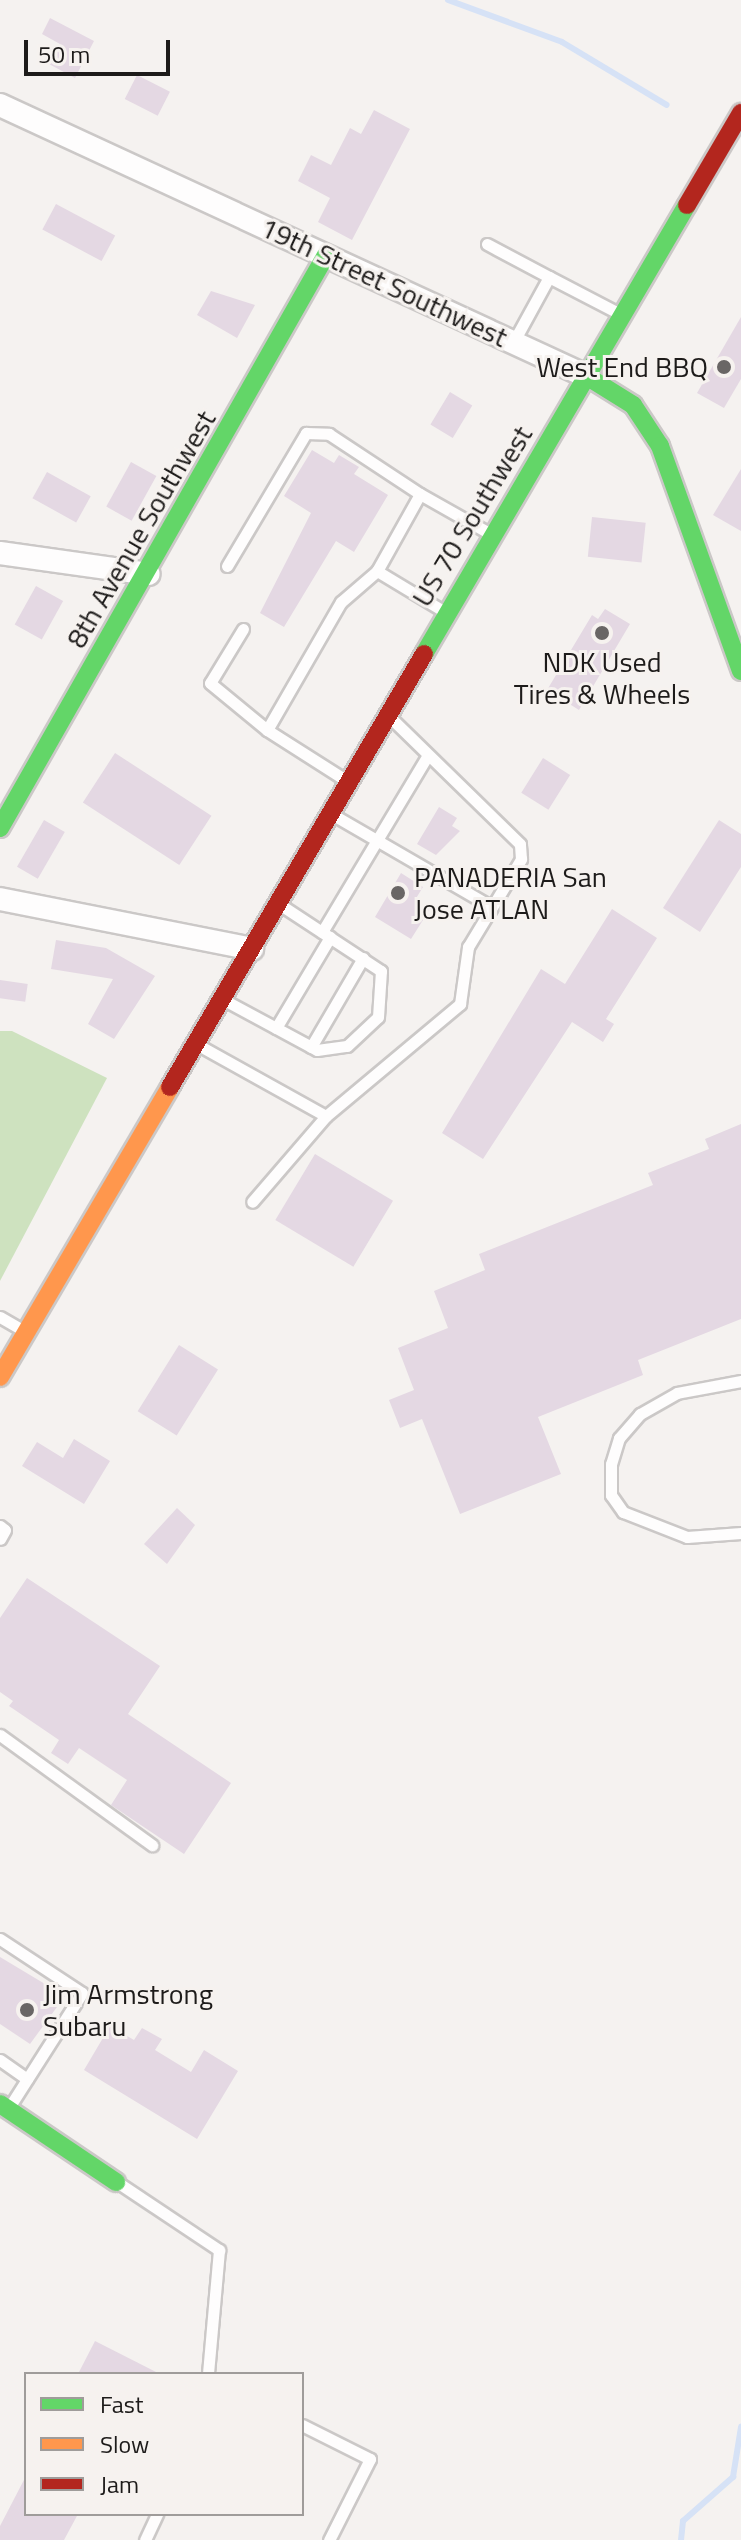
<!DOCTYPE html>
<html>
<head>
<meta charset="utf-8">
<style>
  body { margin:0 }
  #map { position:relative; width:741px; height:2540px; overflow:hidden; background:#f5f2f0; font-family:"Titillium Web",sans-serif }
  div>[style] { position:absolute }
  [style*='--x'] { left:calc(var(--x)*1px); top:calc(var(--y)*1px); width:calc(var(--w)*1px); rotate:calc(var(--a)*1deg) }
  .green>* { inset:0; background:#cee2bf }
  .stream>* { height:6px; margin:-3px; padding:0 3px; transform-origin:3px; border-radius:3px; background:#d6e2f6 }
  .building>* { inset:0; background:#e4d8e3; transform-origin:0 0 }
  .roads { filter:drop-shadow(2px 0 #cbc8c7) drop-shadow(-2px 0 #cbc8c7) drop-shadow(0 2px #cbc8c7) drop-shadow(0 -2px #cbc8c7) }
  .lane>* { height:11px; margin:-5.5px; padding:0 5.5px; transform-origin:5.5px; border-radius:5.5px; background:#fefdfd }
  .street>* { height:22px; margin:-11px; padding:0 11px; transform-origin:11px; border-radius:11px; background:#fefdfd }
  .fast>* { height:18px; margin:-9px; padding:0 9px; transform-origin:9px; border-radius:9px; background:#63d668 }
  .slow>* { height:18px; margin:-9px; padding:0 9px; transform-origin:9px; border-radius:9px; background:#ff974d }
  .jam>* { height:18px; margin:-9px; padding:0 9px; transform-origin:9px; border-radius:9px; background:#b3261e }
  .dots>* { width:22px; height:22px; translate:-50% -50%; box-sizing:border-box; border:4px solid #f6f2ef; border-radius:50% }
  span { translate:-50% -50%; white-space:nowrap; text-align:center; line-height:1.15; -webkit-text-stroke:6px #f6f2ef; paint-order:stroke }
  .street-label { font-size:28px; color:#1d1b1a }
  .poi-label { font-size:28px; color:#1d1b1a }
  .right { translate:-100% -50%; text-align:right }
  .left { translate:0 -50%; text-align:left }
  .legend { position:absolute; left:24px; top:2372px; width:280px; height:144px; box-sizing:border-box; background:#f6f2ef; border:2px solid #9f9c9a; margin:0; padding:10px 14px; list-style:none; font-size:24px; color:#1d1b1a }
  .legend li { display:flex; align-items:center; gap:16px; height:40px }
  .legend b { width:40px; border:2px solid #9f9c9a }
  .scale { position:absolute; left:24px; top:40px; width:146px; height:36px; box-sizing:border-box; border:4px solid #1d1b1a; border-top:0; padding-left:10px; font-size:24px; line-height:28px; white-space:nowrap; color:#1d1b1a; -webkit-text-stroke:6px #f6f2ef; paint-order:stroke }
</style>
</head>
<body>
<div id="map">
  <div class="green">
    <i style="clip-path:polygon(0 1031px,12px 1031px,107px 1078px,0 1281px)"></i>
  </div>
  <div class="stream">
    <i style="--x:448;--y:0;--w:121;--a:20.2"></i>
    <i style="--x:562;--y:42;--w:122;--a:31"></i>
    <i style="--x:681;--y:2540;--w:19;--a:-84"></i>
    <i style="--x:683;--y:2521;--w:67;--a:-41.3"></i>
    <i style="--x:733;--y:2477;--w:51;--a:-80.9"></i>
  </div>
  <div class="building">
    <i style="clip-path:polygon(50px 18px,94px 41px,75px 78px,49px 64px,60px 44px,42px 34px)"></i>
    <i style="left:137px;top:75px;width:37px;height:27px;rotate:27deg"></i>
    <i style="clip-path:polygon(374px 110px,410px 129px,352px 240px,318px 222px,330px 198px,298px 181px,311px 155px,331px 165px,350px 128px,361px 134px)"></i>
    <i style="left:56px;top:204px;width:67px;height:29px;rotate:28deg"></i>
    <i style="clip-path:polygon(211px 291px,255px 305px,237px 338px,197px 315px)"></i>
    <i style="clip-path:polygon(741px 317px,741px 379px,724px 408px,697px 393px)"></i>
    <i style="left:450px;top:392px;width:26px;height:38px;rotate:31deg"></i>
    <i style="clip-path:polygon(312px 450px,334px 463px,339px 455px,359px 467px,354px 474px,388px 495px,354px 552px,336px 541px,284px 627px,260px 613px,311px 513px,284px 496px)"></i>
    <i style="left:131px;top:462px;width:29px;height:51px;rotate:29deg"></i>
    <i style="clip-path:polygon(741px 469px,741px 531px,713px 515px)"></i>
    <i style="left:47px;top:472px;width:50px;height:30px;rotate:29deg"></i>
    <i style="left:592px;top:517px;width:54px;height:40px;rotate:6deg"></i>
    <i style="left:36px;top:586px;width:31px;height:44px;rotate:29deg"></i>
    <i style="clip-path:polygon(605px 609px,630px 624px,579px 710px,547px 690px,592px 615px,598px 619px)"></i>
    <i style="left:115px;top:753px;width:115px;height:59px;rotate:33deg"></i>
    <i style="left:543px;top:758px;width:32px;height:41px;rotate:32deg"></i>
    <i style="clip-path:polygon(439px 807px,457px 818px,452px 826px,460px 831px,436px 855px,417px 844px)"></i>
    <i style="left:44px;top:820px;width:24px;height:54px;rotate:30deg"></i>
    <i style="clip-path:polygon(719px 820px,741px 834px,741px 867px,700px 932px,663px 908px)"></i>
    <i style="clip-path:polygon(401px 873px,423px 887px,415px 900px,430px 909px,411px 939px,375px 917px)"></i>
    <i style="clip-path:polygon(612px 909px,657px 938px,606px 1019px,614px 1024px,603px 1042px,572px 1022px,483px 1159px,442px 1133px,541px 969px,565px 984px)"></i>
    <i style="clip-path:polygon(56px 940px,106px 948px,155px 976px,114px 1039px,88px 1024px,113px 979px,51px 969px)"></i>
    <i style="left:0;top:980px;width:28px;height:18px;rotate:8deg"></i>
    <i style="clip-path:polygon(741px 1124px,741px 1319px,638px 1360px,643px 1375px,538px 1417px,561px 1474px,460px 1514px,422px 1419px,400px 1428px,389px 1400px,414px 1390px,398px 1348px,448px 1328px,434px 1291px,485px 1270px,479px 1254px,653px 1185px,648px 1173px,709px 1149px,705px 1139px)"></i>
    <i style="left:315px;top:1154px;width:91px;height:77px;rotate:31deg"></i>
    <i style="left:179px;top:1345px;width:46px;height:78px;rotate:32deg"></i>
    <i style="clip-path:polygon(74px 1439px,110px 1461px,84px 1504px,22px 1466px,37px 1442px,63px 1458px)"></i>
    <i style="clip-path:polygon(177px 1508px,195px 1525px,167px 1564px,144px 1544px)"></i>
    <i style="clip-path:polygon(27px 1578px,160px 1666px,128px 1714px,231px 1783px,184px 1854px,111px 1805px,127px 1780px,79px 1748px,68px 1764px,51px 1753px,59px 1740px,9px 1706px,13px 1701px,0 1692px,0 1618px)"></i>
    <i style="clip-path:polygon(0 1957px,65px 1996px,30px 2044px,0 2024px)"></i>
    <i style="clip-path:polygon(110px 2026px,134px 2040px,142px 2028px,162px 2039px,155px 2050px,191px 2072px,204px 2050px,238px 2071px,197px 2139px,84px 2070px)"></i>
    <i style="clip-path:polygon(95px 2341px,160px 2374px,78px 2374px)"></i>
    <i style="clip-path:polygon(26px 2476px,26px 2514px,78px 2514px,64px 2540px,0 2540px,0 2526px)"></i>
  </div>
  <div class="roads">
    <div class="lane">
      <i style="--x:487;--y:244;--w:70;--a:28"></i>
      <i style="--x:514;--y:341;--w:73;--a:-61.3"></i>
      <i style="--x:549;--y:277;--w:80;--a:27.5"></i>
      <i style="--x:227;--y:566;--w:155;--a:-59.3"></i>
      <i style="--x:306;--y:433;--w:23;--a:2"></i>
      <i style="--x:329;--y:434;--w:109;--a:33.4"></i>
      <i style="--x:377;--y:571;--w:88;--a:-60.8"></i>
      <i style="--x:420;--y:494;--w:79;--a:29.5"></i>
      <i style="--x:243;--y:629;--w:63;--a:121.4"></i>
      <i style="--x:210;--y:683;--w:74;--a:39.5"></i>
      <i style="--x:344;--y:779;--w:91;--a:-147.5"></i>
      <i style="--x:267;--y:730;--w:148;--a:-60"></i>
      <i style="--x:341;--y:602;--w:48;--a:-40.7"></i>
      <i style="--x:377;--y:571;--w:79;--a:31.1"></i>
      <i style="--x:335;--y:816;--w:181;--a:30.1"></i>
      <i style="--x:322;--y:932;--w:206;--a:-59.1"></i>
      <i style="--x:226;--y:1001;--w:103;--a:28.3"></i>
      <i style="--x:317;--y:1050;--w:30;--a:-8"></i>
      <i style="--x:347;--y:1046;--w:42;--a:-43.1"></i>
      <i style="--x:378;--y:1017;--w:46;--a:-86.3"></i>
      <i style="--x:381;--y:971;--w:118;--a:-146.7"></i>
      <i style="--x:276;--y:1028;--w:106;--a:-59.3"></i>
      <i style="--x:200;--y:1046;--w:144;--a:29.1"></i>
      <i style="--x:326;--y:1116;--w:113;--a:130.7"></i>
      <i style="--x:311;--y:1047;--w:103;--a:-59.7"></i>
      <i style="--x:326;--y:1116;--w:175;--a:-39.9"></i>
      <i style="--x:460;--y:1004;--w:58;--a:-82"></i>
      <i style="--x:468;--y:947;--w:103;--a:-58.9"></i>
      <i style="--x:521;--y:859;--w:15;--a:-94"></i>
      <i style="--x:520;--y:844;--w:179;--a:-135.7"></i>
      <i style="--x:0;--y:1317;--w:28;--a:30"></i>
      <i style="--x:741;--y:1381;--w:65;--a:169.4"></i>
      <i style="--x:677;--y:1393;--w:43;--a:150.4"></i>
      <i style="--x:640;--y:1414;--w:32;--a:131"></i>
      <i style="--x:619;--y:1438;--w:27;--a:107"></i>
      <i style="--x:611;--y:1464;--w:31;--a:90"></i>
      <i style="--x:611;--y:1495;--w:21;--a:55"></i>
      <i style="--x:623;--y:1512;--w:69;--a:21.3"></i>
      <i style="--x:687;--y:1537;--w:54;--a:-4.2"></i>
      <i style="--x:0;--y:1526;--w:6;--a:39"></i>
      <i style="--x:5;--y:1530;--w:10;--a:119"></i>
      <i style="--x:0;--y:1735;--w:188;--a:35.9"></i>
      <i style="--x:0;--y:1939;--w:98;--a:33.4"></i>
      <i style="--x:82;--y:1993;--w:138;--a:122.5"></i>
      <i style="--x:0;--y:2060;--w:33;--a:35"></i>
      <i style="--x:117;--y:2182;--w:123;--a:33.7"></i>
      <i style="--x:219;--y:2250;--w:124;--a:95.1"></i>
      <i style="--x:302;--y:2425;--w:76;--a:26.6"></i>
      <i style="--x:370;--y:2459;--w:91;--a:116.8"></i>
      <i style="--x:145;--y:2540;--w:29;--a:-65"></i>
    </div>
    <div class="street">
      <i style="--x:0;--y:105;--w:648;--a:24.82"></i>
      <i style="--x:0;--y:553;--w:150;--a:8"></i>
      <i style="--x:0;--y:899;--w:257;--a:11.2"></i>
    </div>
    <div class="fast">
      <i style="--x:588;--y:377;--w:53;--a:31.9"></i>
      <i style="--x:633;--y:405;--w:49;--a:56.6"></i>
      <i style="--x:660;--y:446;--w:239;--a:70.2"></i>
      <i style="--x:424;--y:654;--w:520;--a:-59.64"></i>
      <i style="--x:0;--y:828;--w:659;--a:-60.36"></i>
      <i style="--x:0;--y:2104;--w:140;--a:33.9"></i>
    </div>
    <div class="slow">
      <i style="--x:0;--y:1377;--w:336;--a:-59.6"></i>
    </div>
    <div class="jam">
      <i style="--x:687;--y:205;--w:107;--a:-59.6"></i>
      <i style="--x:170;--y:1087;--w:502;--a:-59.6"></i>
    </div>
  </div>
  <div class="dots">
    <i style="left:724px;top:367px;background:#696665"></i>
    <i style="left:602px;top:633px;background:#696665"></i>
    <i style="left:398px;top:893px;background:#696665"></i>
    <i style="left:27px;top:2010px;background:#696665"></i>
  </div>
  <div class="street-label">
    <span style="left:384px;top:282px;rotate:25deg">19th Street Southwest</span>
    <span style="left:472px;top:516px;rotate:-59deg">US 70 Southwest</span>
    <span style="left:141px;top:529px;rotate:-60deg">8th Avenue Southwest</span>
  </div>
  <div class="poi-label">
    <span class="right" style="left:708px;top:367px">West End BBQ</span>
    <span style="left:602px;top:678px">NDK Used<br>Tires &amp; Wheels</span>
    <span class="left" style="left:414px;top:893px">PANADERIA San<br>Jose ATLAN</span>
    <span class="left" style="left:43px;top:2010px">Jim Armstrong<br>Subaru</span>
  </div>
  <ul class="legend">
  <li><b style="height:10px;background:#63d668"></b>Fast</li>
  <li><b style="height:10px;background:#ff974d"></b>Slow</li>
  <li><b style="height:10px;background:#b3261e"></b>Jam</li>
  </ul>
  <div class="scale">50 m</div>
</div>
</body>
</html>
